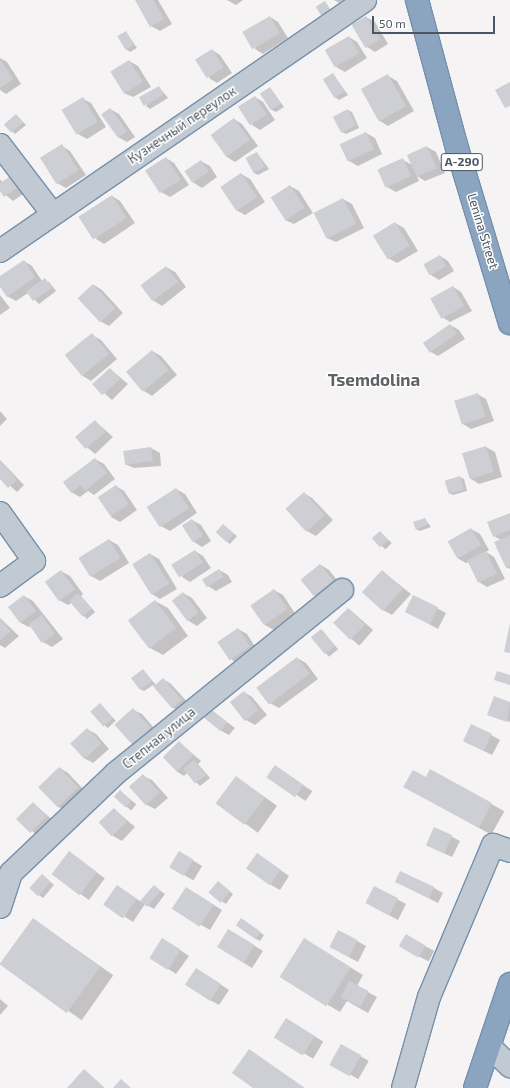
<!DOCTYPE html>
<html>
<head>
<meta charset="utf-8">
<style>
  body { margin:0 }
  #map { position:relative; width:510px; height:1088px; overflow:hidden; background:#f5f3f3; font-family:"Exo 2",sans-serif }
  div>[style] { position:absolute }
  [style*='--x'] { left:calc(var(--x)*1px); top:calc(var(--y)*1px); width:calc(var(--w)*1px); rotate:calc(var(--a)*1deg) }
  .shadow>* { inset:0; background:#0003; transform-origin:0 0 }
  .building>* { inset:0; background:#cdcfd5; transform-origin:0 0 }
  .roads { filter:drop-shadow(1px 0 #7690ad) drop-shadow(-1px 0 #7690ad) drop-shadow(0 1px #7690ad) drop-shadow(0 -1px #7690ad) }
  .minor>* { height:22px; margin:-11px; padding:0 11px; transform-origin:11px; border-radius:11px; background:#c1cad2 }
  .highway>* { height:22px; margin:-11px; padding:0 11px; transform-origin:11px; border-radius:11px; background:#8ba5c1 }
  span { translate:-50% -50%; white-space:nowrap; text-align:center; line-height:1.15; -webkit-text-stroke:3px #fff; paint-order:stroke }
  .shield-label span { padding:1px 3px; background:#fff; border:1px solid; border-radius:3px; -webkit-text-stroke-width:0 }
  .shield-label { font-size:12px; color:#4a5661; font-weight:700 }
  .street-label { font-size:13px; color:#4a5661 }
  .district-label { font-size:17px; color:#5f6368; font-weight:700 }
  .scale { position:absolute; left:372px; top:16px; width:123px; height:18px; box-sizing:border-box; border:2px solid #4a5661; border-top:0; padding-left:5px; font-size:12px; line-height:14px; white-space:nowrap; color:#4a5661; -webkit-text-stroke:3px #fff; paint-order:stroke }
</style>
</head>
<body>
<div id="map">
  <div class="shadow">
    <i style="clip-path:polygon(136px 0,158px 0,172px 24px,160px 31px,151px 26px)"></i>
    <i style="clip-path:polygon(227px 0,243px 0,236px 5px)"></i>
    <i style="clip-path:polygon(334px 0,344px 0,339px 3px)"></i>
    <i style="clip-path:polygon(325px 3px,335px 15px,327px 20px)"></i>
    <i style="clip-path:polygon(270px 17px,278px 22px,288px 38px,263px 54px,255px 49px)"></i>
    <i style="clip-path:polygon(366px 17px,375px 22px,388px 44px,375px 52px,367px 47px)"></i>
    <i style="clip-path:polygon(126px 32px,137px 48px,130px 52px,126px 49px)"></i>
    <i style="clip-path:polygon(349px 37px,357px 42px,367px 58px,345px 72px,336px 67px)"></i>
    <i style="clip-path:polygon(212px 50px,220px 55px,232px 73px,217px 83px,209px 78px)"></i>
    <i style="clip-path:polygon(0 58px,7px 62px,21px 84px,6px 94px,0 90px)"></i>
    <i style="clip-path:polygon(129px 61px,138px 66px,151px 87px,133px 97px,124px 93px)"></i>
    <i style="clip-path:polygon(333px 74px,348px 95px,339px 100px,335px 97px)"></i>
    <i style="clip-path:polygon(388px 76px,397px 81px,414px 111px,388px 126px,380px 121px)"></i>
    <i style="clip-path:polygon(159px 87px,168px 98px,150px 109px,146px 106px)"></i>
    <i style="clip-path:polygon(270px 88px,284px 107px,276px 112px,272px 110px)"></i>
    <i style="clip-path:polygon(255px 97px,263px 102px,275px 120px,260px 130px,252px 125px)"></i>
    <i style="clip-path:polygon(83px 99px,91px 103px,106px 127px,87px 139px,78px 134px)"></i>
    <i style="clip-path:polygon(110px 109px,119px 114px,135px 137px,127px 142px,118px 137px)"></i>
    <i style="clip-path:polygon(348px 110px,352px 112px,359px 128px,346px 134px,342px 132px)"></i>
    <i style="clip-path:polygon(16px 115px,26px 125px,15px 134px,5px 124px)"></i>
    <i style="clip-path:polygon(234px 119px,242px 124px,258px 146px,235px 162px,227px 157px)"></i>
    <i style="clip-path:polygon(366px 133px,375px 138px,382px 154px,358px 166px,349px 161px,341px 145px)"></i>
    <i style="clip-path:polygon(62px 146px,70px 151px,86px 175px,66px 188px,57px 183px)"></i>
    <i style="clip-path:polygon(427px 147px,436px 152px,445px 173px,425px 181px,417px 176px,419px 181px,396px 192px,387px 187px,380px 170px,403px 160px,412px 165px,408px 155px)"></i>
    <i style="clip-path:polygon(257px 153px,269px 169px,258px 175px,254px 173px)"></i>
    <i style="clip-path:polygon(166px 158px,174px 163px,189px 185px,170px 197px,161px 192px)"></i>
    <i style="clip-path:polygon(201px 161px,210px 166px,217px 177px,202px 188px,194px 183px,186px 171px)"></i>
    <i style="clip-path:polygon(241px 174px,250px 179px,265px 202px,245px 215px,236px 210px)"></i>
    <i style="clip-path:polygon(11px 177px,26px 192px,13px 201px,0 190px,0 179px,2px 182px)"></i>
    <i style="clip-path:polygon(290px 186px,299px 191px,313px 213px,294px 224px,285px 220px)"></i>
    <i style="clip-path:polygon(112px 196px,120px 201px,135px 223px,104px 244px,96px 239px)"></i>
    <i style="clip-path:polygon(343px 199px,352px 204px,364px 228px,336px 242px,327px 238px)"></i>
    <i style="clip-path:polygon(395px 223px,404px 228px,418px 251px,397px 263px,388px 258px)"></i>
    <i style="clip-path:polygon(440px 256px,448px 261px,454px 271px,439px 280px,431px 275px)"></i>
    <i style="clip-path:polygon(24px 261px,32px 266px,42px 281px,49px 282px,56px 291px,39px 304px,28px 293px,16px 301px,7px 296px,0 285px,0 277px)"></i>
    <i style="clip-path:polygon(166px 267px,175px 272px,186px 287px,162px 306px,154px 301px,142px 286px)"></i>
    <i style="clip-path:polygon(94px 285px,102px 290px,123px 313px,109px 326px,100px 321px)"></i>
    <i style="clip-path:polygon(453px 287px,461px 292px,472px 311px,450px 322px,442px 317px)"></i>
    <i style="clip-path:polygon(0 295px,10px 308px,0 315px)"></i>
    <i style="clip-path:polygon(450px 325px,459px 330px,465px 339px,438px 356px,429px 351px)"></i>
    <i style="clip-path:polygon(92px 335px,101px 340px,117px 359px,91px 381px,83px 376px,66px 356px)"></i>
    <i style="clip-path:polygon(152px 351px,161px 356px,177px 375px,152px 396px,144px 391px,128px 372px)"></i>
    <i style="clip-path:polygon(110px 369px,128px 384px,112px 400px,94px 384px)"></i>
    <i style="clip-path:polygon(477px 394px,486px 399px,494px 421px,471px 429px,463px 424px)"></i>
    <i style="clip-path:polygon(0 411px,7px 419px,0 426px)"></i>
    <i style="clip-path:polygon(95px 421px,113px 437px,95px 454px,76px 438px)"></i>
    <i style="clip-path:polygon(486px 447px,495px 452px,502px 477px,479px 484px,471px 479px)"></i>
    <i style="clip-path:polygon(151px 448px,160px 453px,161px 466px,134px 468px,125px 464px)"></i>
    <i style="clip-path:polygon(95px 459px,104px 464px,115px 479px,94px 495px,88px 491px,80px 497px,71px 492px)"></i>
    <i style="clip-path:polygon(0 460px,24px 485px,17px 492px,0 477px)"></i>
    <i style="clip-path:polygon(460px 477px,464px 479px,467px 491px,453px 495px,449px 493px)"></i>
    <i style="clip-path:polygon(116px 486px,124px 491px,137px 510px,120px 522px,111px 517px)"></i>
    <i style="clip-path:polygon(176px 489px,185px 494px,197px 513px,170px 531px,161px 526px)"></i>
    <i style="clip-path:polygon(304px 493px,312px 498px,333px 520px,316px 536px,307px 531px,286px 509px)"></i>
    <i style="clip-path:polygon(510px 514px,510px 569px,506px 567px,501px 540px,494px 536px)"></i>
    <i style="clip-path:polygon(425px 519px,431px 527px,420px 531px,416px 529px)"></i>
    <i style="clip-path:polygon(192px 520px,201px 525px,211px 541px,202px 547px,194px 542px)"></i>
    <i style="clip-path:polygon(223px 525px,237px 536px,230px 544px,226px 541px)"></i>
    <i style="clip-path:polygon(471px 529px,480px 534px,489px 550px,486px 552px,494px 557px,505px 579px,487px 587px,479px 582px,469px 562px,466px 563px,457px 558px)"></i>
    <i style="left:380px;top:532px;width:16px;height:9px;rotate:43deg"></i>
    <i style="clip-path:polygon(109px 540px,118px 545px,129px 563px,100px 581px,91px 576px)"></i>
    <i style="clip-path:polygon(195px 551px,203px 556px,211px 568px,190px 582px,182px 577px)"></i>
    <i style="clip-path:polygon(150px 554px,159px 559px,177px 589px,160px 599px,152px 594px)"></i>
    <i style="clip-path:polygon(321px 565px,329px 570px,341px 585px,323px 600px,315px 595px,303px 580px)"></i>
    <i style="clip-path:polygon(219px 570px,228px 575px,232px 582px,216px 591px,208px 586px)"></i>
    <i style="clip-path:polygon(61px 571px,70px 576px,83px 594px,81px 596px,95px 612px,87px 619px,71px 603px,68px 605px,59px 600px)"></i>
    <i style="clip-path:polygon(382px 571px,411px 594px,392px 615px,383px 610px)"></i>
    <i style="clip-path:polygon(274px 590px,283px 595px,296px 615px,274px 630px,265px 625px)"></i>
    <i style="clip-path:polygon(183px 593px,192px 598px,207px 618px,197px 626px,189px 621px)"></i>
    <i style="clip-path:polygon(24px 596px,33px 601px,63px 639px,52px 647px,43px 642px,31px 626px,29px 627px,21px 623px)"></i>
    <i style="clip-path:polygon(414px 596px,446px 613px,438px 629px,414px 616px)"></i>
    <i style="clip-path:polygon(155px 601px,168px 608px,188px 636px,163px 655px,150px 648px)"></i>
    <i style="left:349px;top:609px;width:32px;height:21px;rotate:41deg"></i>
    <i style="clip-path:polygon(0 618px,19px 636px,5px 648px,0 645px)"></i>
    <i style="clip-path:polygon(238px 629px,247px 634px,258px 651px,237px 663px,229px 658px)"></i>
    <i style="left:322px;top:630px;width:25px;height:12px;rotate:50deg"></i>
    <i style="clip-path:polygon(297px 658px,306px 663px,318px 679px,279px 708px,270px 703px,258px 687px)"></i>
    <i style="clip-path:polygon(143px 670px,156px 685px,163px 679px,171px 684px,190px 705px,181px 712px,173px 708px,153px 685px,144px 691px,140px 689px)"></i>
    <i style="clip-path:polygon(244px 692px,252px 697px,267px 715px,255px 725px,246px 720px,231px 702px)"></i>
    <i style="clip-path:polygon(495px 698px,510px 703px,510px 722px,489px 714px)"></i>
    <i style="left:100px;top:704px;width:23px;height:11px;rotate:47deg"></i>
    <i style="clip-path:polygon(207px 707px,235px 728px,229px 735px,220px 730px)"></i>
    <i style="clip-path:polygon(133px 710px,142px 714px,159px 734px,142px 749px,134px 744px)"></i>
    <i style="clip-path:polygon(87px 729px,96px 734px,109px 749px,93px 763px,84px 758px,71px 743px)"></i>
    <i style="clip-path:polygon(491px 735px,500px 740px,492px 755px,464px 741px)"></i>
    <i style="clip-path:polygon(179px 742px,201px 761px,198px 764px,210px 778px,200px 786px,187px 773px,184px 776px,176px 771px)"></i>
    <i style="left:275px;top:766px;width:45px;height:12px;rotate:34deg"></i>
    <i style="clip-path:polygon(60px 768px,68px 773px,86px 792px,65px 811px,57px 806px)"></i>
    <i style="left:430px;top:770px;width:85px;height:27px;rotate:29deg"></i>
    <i style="clip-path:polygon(143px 776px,152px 780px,168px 798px,155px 809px,147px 805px,131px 787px)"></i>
    <i style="left:236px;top:777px;width:50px;height:33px;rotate:35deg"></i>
    <i style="left:120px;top:791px;width:21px;height:8px;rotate:39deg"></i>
    <i style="clip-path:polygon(34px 804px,55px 822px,39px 837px,18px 819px)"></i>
    <i style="clip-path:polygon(114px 809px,135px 827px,122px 841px,113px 836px)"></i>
    <i style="clip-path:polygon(435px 828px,460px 841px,452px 857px,435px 849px)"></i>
    <i style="left:179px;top:852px;width:27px;height:17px;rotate:31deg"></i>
    <i style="left:70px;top:853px;width:43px;height:27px;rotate:36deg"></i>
    <i style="clip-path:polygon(266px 860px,289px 876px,280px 890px,271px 885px)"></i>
    <i style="clip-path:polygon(46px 878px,54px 885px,43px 898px,39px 895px)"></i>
    <i style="clip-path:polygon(396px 882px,434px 888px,443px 893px,438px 903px)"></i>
    <i style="clip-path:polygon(222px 885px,233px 894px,226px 904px,210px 893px)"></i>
    <i style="clip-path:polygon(374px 887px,406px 904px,398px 920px,375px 908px)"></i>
    <i style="clip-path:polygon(158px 889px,165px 894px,154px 909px,145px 904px,133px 922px,125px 917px,126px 892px,143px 903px)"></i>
    <i style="clip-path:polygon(195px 893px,222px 910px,210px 930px,174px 909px)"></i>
    <i style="left:33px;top:919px;width:98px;height:55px;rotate:35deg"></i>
    <i style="clip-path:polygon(245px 922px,264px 935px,260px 941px,256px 939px)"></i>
    <i style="clip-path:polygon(339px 931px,366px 946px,358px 962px,339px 952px)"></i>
    <i style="clip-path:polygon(237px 935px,263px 951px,252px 968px,218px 947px)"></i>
    <i style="left:406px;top:936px;width:32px;height:12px;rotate:28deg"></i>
    <i style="clip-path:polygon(171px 944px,189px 956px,176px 974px,150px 957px)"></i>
    <i style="clip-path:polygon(317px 947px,363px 975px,357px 986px,377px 997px,368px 1013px,347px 1001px,340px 1012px,328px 1005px)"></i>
    <i style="clip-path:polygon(205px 974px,229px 990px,219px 1005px,210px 1000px)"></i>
    <i style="clip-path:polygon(0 999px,8px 1006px,0 1015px)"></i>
    <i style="left:286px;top:1020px;width:43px;height:20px;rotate:30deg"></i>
    <i style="left:341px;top:1045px;width:32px;height:21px;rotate:30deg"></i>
  </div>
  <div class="building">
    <i style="clip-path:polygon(135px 0,153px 0,164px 19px,150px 27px)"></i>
    <i style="left:325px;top:1px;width:13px;height:11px;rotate:58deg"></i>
    <i style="left:270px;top:16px;width:20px;height:32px;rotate:60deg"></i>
    <i style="left:366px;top:16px;width:27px;height:17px;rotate:59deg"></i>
    <i style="left:126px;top:31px;width:16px;height:10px;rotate:60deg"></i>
    <i style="left:349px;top:36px;width:20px;height:28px;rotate:60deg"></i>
    <i style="left:212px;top:49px;width:22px;height:20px;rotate:58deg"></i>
    <i style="clip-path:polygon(0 59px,13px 79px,0 88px)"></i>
    <i style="left:129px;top:60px;width:26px;height:22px;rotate:58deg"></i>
    <i style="left:333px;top:73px;width:22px;height:12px;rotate:58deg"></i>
    <i style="left:388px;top:74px;width:37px;height:31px;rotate:61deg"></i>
    <i style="clip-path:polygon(510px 82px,510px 106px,505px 108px,495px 90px)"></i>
    <i style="left:159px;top:86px;width:10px;height:23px;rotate:61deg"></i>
    <i style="left:270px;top:87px;width:20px;height:12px;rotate:57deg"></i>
    <i style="left:255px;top:96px;width:22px;height:20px;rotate:58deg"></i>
    <i style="left:83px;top:97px;width:29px;height:25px;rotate:59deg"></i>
    <i style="left:110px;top:108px;width:29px;height:11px;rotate:54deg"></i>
    <i style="left:348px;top:109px;width:18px;height:17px;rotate:63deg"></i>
    <i style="left:16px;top:114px;width:11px;height:16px;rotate:49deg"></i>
    <i style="left:234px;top:118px;width:27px;height:29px;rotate:54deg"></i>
    <i style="left:366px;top:132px;width:19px;height:29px;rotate:65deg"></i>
    <i style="left:62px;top:144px;width:31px;height:26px;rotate:58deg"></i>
    <i style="left:427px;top:146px;width:24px;height:22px;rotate:66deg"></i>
    <i style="left:257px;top:152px;width:17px;height:13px;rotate:62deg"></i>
    <i style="left:166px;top:157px;width:27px;height:25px;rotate:57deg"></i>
    <i style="left:403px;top:158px;width:20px;height:28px;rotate:66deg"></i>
    <i style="left:201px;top:160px;width:14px;height:20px;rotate:56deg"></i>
    <i style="left:241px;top:173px;width:29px;height:25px;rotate:56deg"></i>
    <i style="clip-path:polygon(11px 176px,18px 187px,4px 197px,0 191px,0 183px)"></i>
    <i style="left:290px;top:185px;width:27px;height:23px;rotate:57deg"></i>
    <i style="left:112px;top:195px;width:27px;height:40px;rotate:57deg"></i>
    <i style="left:343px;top:198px;width:29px;height:33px;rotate:63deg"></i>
    <i style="left:395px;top:222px;width:28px;height:26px;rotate:58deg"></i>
    <i style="left:440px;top:255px;width:13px;height:19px;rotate:61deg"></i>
    <i style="clip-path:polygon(24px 260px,35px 277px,7px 297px,0 287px,0 276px)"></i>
    <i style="left:166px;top:266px;width:20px;height:32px;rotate:53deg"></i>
    <i style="left:45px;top:278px;width:12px;height:23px;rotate:55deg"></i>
    <i style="left:93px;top:284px;width:33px;height:21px;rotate:47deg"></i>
    <i style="left:453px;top:286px;width:23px;height:26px;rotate:61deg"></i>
    <i style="left:450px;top:324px;width:12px;height:33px;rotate:55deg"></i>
    <i style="left:92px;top:333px;width:27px;height:35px;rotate:51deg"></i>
    <i style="left:152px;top:350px;width:26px;height:34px;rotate:50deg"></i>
    <i style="left:110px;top:368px;width:15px;height:24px;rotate:48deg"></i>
    <i style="left:478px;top:393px;width:25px;height:25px;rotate:72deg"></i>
    <i style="left:95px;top:420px;width:16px;height:26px;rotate:50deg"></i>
    <i style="left:486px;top:446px;width:27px;height:25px;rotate:73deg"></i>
    <i style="left:151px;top:447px;width:14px;height:28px;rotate:82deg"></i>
    <i style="clip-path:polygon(95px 458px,107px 473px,85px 491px,81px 485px,71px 493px,63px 482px)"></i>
    <i style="clip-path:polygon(0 461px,17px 480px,8px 488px,0 479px)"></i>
    <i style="left:460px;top:476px;width:14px;height:16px;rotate:73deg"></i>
    <i style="left:116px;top:485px;width:23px;height:22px;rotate:56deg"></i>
    <i style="left:176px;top:488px;width:24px;height:35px;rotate:57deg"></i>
    <i style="left:304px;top:492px;width:31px;height:25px;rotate:48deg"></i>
    <i style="clip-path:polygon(510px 513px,510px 530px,493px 537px,487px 522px)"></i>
    <i style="clip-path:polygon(425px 518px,428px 524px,416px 530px,413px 522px)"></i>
    <i style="left:192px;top:519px;width:20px;height:12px;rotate:57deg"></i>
    <i style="left:223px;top:524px;width:15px;height:11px;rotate:42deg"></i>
    <i style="left:471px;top:528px;width:20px;height:27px;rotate:60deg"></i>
    <i style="left:380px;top:531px;width:12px;height:11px;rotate:48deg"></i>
    <i style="clip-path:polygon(510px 535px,510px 566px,506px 568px,494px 542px)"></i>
    <i style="left:109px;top:539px;width:22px;height:36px;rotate:58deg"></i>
    <i style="left:195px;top:550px;width:15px;height:28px;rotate:58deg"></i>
    <i style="left:486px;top:551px;width:25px;height:21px;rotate:64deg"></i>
    <i style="left:150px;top:553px;width:36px;height:21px;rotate:58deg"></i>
    <i style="left:320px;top:564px;width:21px;height:25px;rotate:51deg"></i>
    <i style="left:219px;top:569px;width:9px;height:20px;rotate:58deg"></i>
    <i style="left:61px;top:570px;width:24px;height:20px;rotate:54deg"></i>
    <i style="left:382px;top:570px;width:28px;height:30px;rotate:42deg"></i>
    <i style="left:274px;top:589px;width:24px;height:29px;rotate:55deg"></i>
    <i style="left:183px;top:592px;width:26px;height:14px;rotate:53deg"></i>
    <i style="left:78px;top:593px;width:21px;height:12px;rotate:49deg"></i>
    <i style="left:24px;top:595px;width:20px;height:20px;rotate:53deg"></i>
    <i style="left:413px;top:595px;width:28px;height:19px;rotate:26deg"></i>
    <i style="left:155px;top:600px;width:35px;height:34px;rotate:53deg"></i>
    <i style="left:348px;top:608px;width:24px;height:21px;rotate:45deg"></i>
    <i style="left:42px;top:615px;width:23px;height:16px;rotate:56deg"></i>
    <i style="clip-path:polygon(0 619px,11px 631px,0 640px)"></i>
    <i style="clip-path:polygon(510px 623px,510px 653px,504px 652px)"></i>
    <i style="left:238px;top:628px;width:22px;height:25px;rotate:56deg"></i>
    <i style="left:321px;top:629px;width:22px;height:13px;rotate:51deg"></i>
    <i style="left:297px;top:657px;width:21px;height:51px;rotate:53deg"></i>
    <i style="left:143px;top:669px;width:15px;height:15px;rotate:53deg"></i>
    <i style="clip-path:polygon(497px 671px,510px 675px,510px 685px,494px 680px)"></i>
    <i style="left:163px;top:678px;width:29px;height:13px;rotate:49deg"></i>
    <i style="left:244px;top:691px;width:24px;height:18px;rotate:52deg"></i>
    <i style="clip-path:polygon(494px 696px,510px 702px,507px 722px,487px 715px)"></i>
    <i style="left:100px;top:703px;width:20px;height:13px;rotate:49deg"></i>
    <i style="left:207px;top:706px;width:26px;height:11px;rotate:39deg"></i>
    <i style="left:133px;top:708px;width:27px;height:25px;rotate:48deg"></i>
    <i style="left:471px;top:724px;width:23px;height:19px;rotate:25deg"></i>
    <i style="left:87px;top:728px;width:21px;height:23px;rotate:47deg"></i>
    <i style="left:179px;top:741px;width:20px;height:23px;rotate:45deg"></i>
    <i style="left:194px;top:760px;width:19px;height:14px;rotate:51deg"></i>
    <i style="left:275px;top:765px;width:35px;height:15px;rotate:35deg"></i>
    <i style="left:59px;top:767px;width:28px;height:29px;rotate:46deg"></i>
    <i style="clip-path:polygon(430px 769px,492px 803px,479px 828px,403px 787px,413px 770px,426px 777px)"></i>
    <i style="left:143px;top:774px;width:25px;height:19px;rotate:48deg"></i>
    <i style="left:236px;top:776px;width:36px;height:34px;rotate:37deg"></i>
    <i style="left:120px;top:790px;width:16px;height:9px;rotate:43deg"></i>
    <i style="left:33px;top:802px;width:20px;height:24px;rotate:45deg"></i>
    <i style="left:114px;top:808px;width:19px;height:21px;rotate:47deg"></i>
    <i style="left:434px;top:827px;width:20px;height:20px;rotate:24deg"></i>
    <i style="left:69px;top:851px;width:35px;height:29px;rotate:37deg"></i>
    <i style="left:179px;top:851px;width:17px;height:19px;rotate:31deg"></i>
    <i style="left:257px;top:853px;width:29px;height:19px;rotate:35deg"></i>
    <i style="left:400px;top:871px;width:38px;height:12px;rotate:25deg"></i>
    <i style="left:42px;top:874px;width:12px;height:19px;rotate:42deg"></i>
    <i style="left:218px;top:881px;width:16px;height:15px;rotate:40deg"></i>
    <i style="left:117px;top:885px;width:24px;height:24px;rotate:35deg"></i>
    <i style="left:154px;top:885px;width:9px;height:21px;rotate:41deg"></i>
    <i style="left:374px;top:886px;width:27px;height:19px;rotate:27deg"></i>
    <i style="left:186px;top:887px;width:33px;height:26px;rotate:33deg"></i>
    <i style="left:33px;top:918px;width:83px;height:57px;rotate:36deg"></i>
    <i style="left:241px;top:918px;width:24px;height:9px;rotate:35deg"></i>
    <i style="left:228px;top:929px;width:31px;height:21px;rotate:31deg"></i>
    <i style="left:338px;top:930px;width:22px;height:19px;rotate:27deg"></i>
    <i style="left:406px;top:934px;width:23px;height:14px;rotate:31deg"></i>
    <i style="left:162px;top:938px;width:22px;height:24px;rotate:32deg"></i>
    <i style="left:304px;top:938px;width:55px;height:46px;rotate:32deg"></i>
    <i style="left:196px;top:968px;width:30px;height:20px;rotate:33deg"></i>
    <i style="left:349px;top:981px;width:22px;height:18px;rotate:27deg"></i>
    <i style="left:286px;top:1018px;width:34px;height:23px;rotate:32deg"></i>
    <i style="left:341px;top:1044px;width:23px;height:24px;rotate:29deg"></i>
    <i style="clip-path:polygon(249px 1049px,305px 1088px,253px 1088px,232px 1073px)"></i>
    <i style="clip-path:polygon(84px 1069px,105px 1088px,67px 1088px)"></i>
    <i style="clip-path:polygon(121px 1079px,131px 1088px,113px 1088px)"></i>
  </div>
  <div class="roads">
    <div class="minor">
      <i style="--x:0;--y:145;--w:86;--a:52.6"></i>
      <i style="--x:0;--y:251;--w:443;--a:-34.5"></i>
      <i style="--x:0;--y:513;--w:59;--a:54.7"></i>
      <i style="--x:34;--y:561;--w:42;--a:143.7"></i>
      <i style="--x:0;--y:907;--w:36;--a:-72"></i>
      <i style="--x:11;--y:873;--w:145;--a:-43.6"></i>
      <i style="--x:116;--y:773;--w:291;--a:-39"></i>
      <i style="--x:490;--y:1047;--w:28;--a:44"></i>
      <i style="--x:403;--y:1088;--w:95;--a:-74.1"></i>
      <i style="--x:429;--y:997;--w:165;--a:-67.2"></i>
      <i style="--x:493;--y:845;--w:18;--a:19"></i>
    </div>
    <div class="highway">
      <i style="--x:417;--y:0;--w:153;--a:74.9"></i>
      <i style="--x:457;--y:148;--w:183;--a:73.2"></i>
      <i style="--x:475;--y:1088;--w:110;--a:-71.4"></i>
    </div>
  </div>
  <div class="shield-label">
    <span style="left:462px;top:162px">А-290</span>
  </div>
  <div class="street-label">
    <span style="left:182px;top:125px;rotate:-34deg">Кузнечный переулок</span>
    <span style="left:483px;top:231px;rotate:73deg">Lenina Street</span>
    <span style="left:159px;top:738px;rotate:-39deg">Степная улица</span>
  </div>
  <div class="district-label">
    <span style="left:374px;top:380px">Tsemdolina</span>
  </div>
  <div class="scale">50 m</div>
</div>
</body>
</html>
